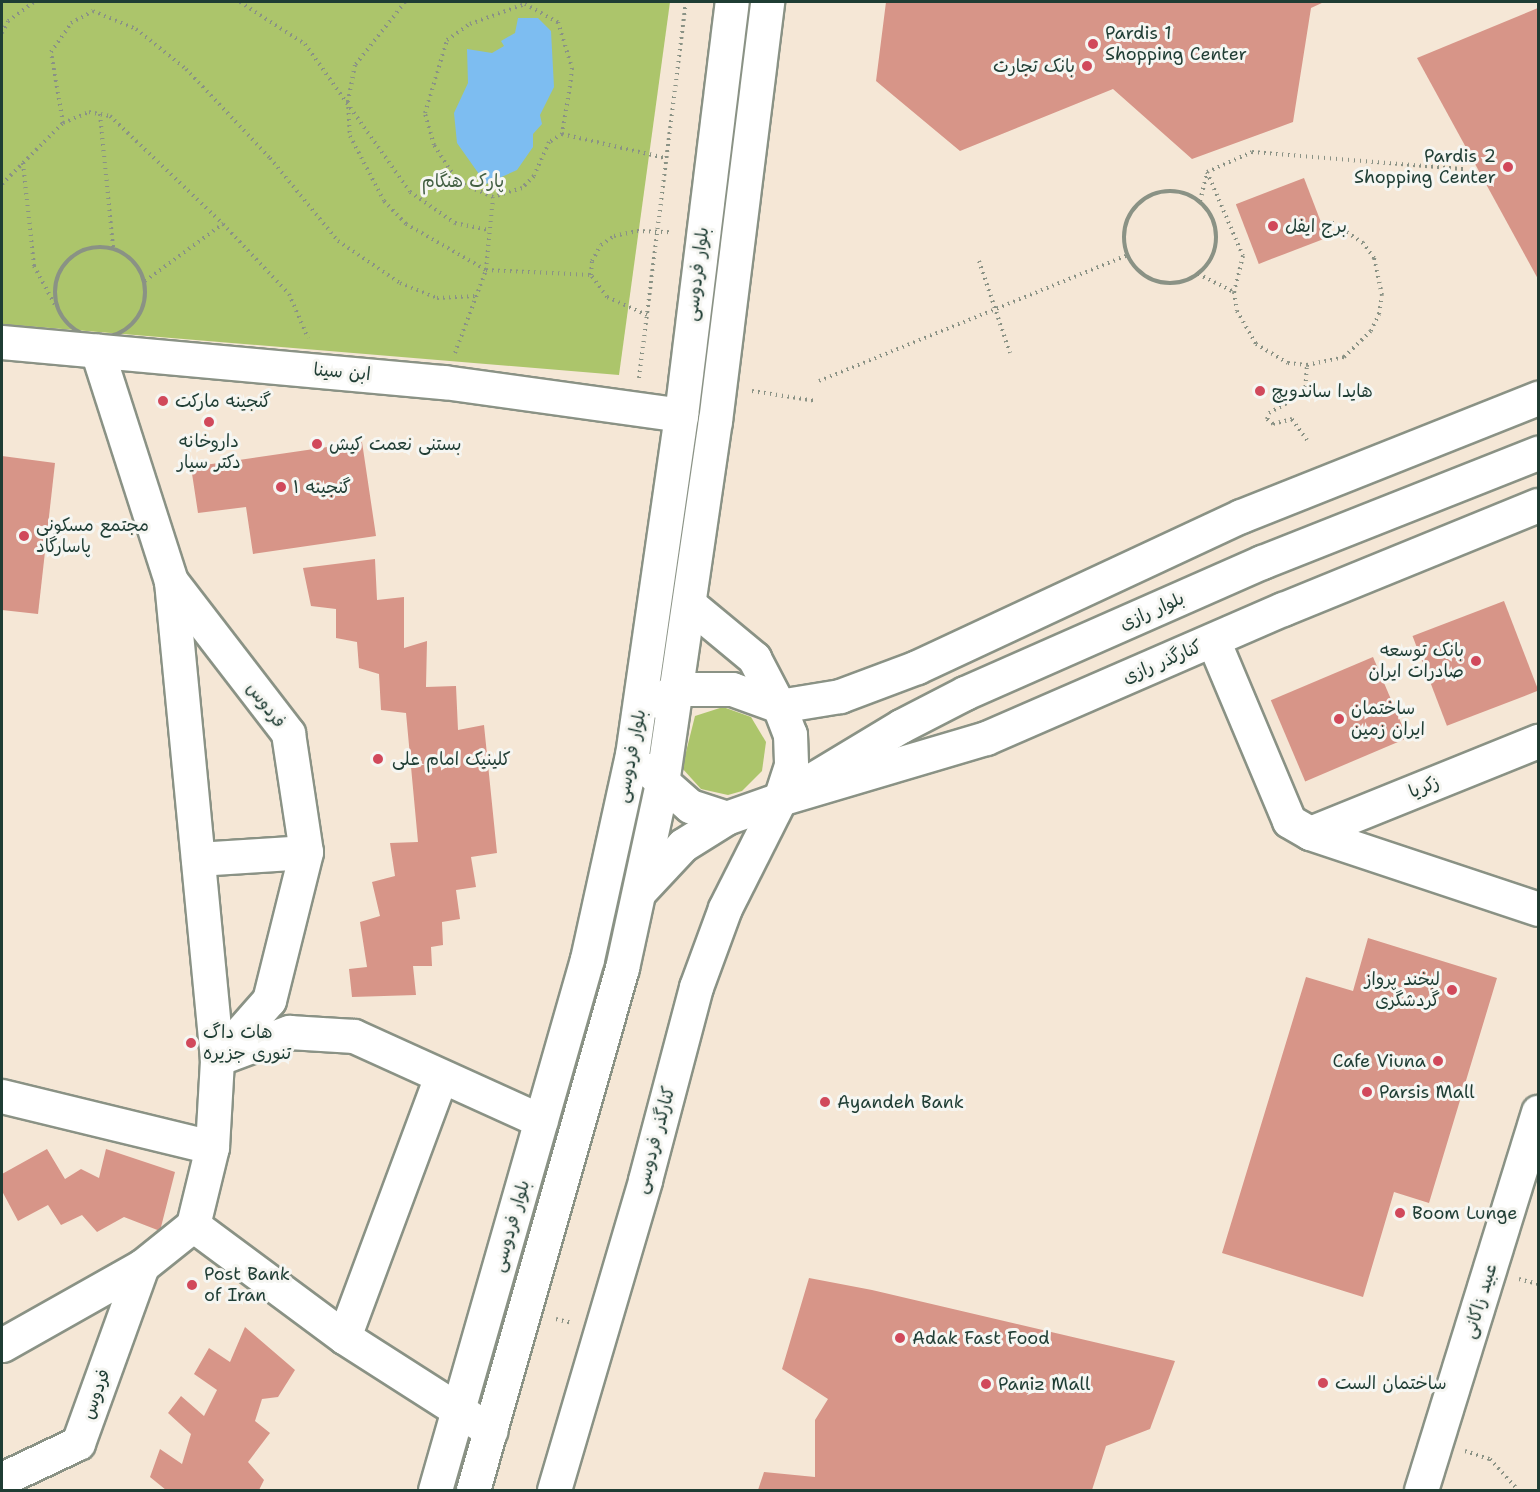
<!DOCTYPE html>
<html>
<head>
<meta charset="utf-8">
<style>
  body { margin:0 }
  #map { position:relative; width:1540px; height:1492px; overflow:hidden; background:#f5e7d6; font-family:"Shantell Sans","Playpen Sans Arabic",sans-serif }
  div>[style] { position:absolute }
  [style*='--x'] { left:calc(var(--x)*1px); top:calc(var(--y)*1px); width:calc(var(--w)*1px); rotate:calc(var(--a)*1deg) }
  .green>* { inset:0; background:#acc56b }
  .water>* { inset:0; background:#7dbdf1 }
  .building>* { inset:0; background:#d79588; transform-origin:0 0 }
  .path>* { height:4px; margin-top:-2px; transform-origin:0; background:repeating-linear-gradient(90deg,#8a9285 0 1.5px,transparent 0 6px) }
  .path>.ring { margin:-2px; padding:0; box-sizing:content-box; background:none; border:4px solid #8a9285; border-radius:50% }
  .roads { filter:drop-shadow(2px 0 #8a9285) drop-shadow(-2px 0 #8a9285) drop-shadow(0 2px #8a9285) drop-shadow(0 -2px #8a9285) }
  .minor>* { height:33px; margin:-16.5px; padding:0 16.5px; transform-origin:16.5px; border-radius:16.5px; background:#fff }
  .major>* { height:33px; margin:-16.5px; padding:0 16.5px; transform-origin:16.5px; border-radius:16.5px; background:#fff }
  .dots>* { width:16px; height:16px; translate:-50% -50%; box-sizing:border-box; border:3px solid #f6f6f2; border-radius:50% }
  span { translate:-50% -50%; white-space:nowrap; text-align:center; line-height:1.15; -webkit-text-stroke:6px #f6f6f2; paint-order:stroke }
  .poi-label { font-size:18px; color:#1f3d34 }
  .left { translate:0 -50%; text-align:left }
  .right { translate:-100% -50%; text-align:right }
  .park-label { font-size:18px; color:#425f42 }
  .street-label { font-size:18px; color:#1f3d34 }
  .frame { position:absolute; inset:0; border:3px solid #1f3d34; pointer-events:none }
</style>
</head>
<body>
<div id="map">
  <div class="green">
    <i style="clip-path:polygon(2px 2px,670px 2px,619px 375px,2px 324px)"></i>
    <i style="clip-path:polygon(723px 707px,751px 717px,766px 742px,762px 771px,742px 791px,728px 795px,701px 789px,682px 768px,695px 716px)"></i>
  </div>
  <div class="water">
    <i style="clip-path:polygon(518px 18px,538px 18px,551px 31px,554px 87px,540px 115px,542px 124px,533px 134px,533px 147px,517px 170px,486px 184px,457px 143px,454px 113px,468px 83px,467px 49px,492px 53px,504px 46px,501px 41px,515px 33px)"></i>
  </div>
  <div class="building">
    <i style="clip-path:polygon(886px 2px,1324px 2px,1311px 8px,1293px 122px,1192px 159px,1113px 89px,960px 151px,876px 81px)"></i>
    <i style="clip-path:polygon(1538px 8px,1538px 279px,1417px 58px)"></i>
    <i style="left:1304px;top:178px;width:64px;height:73px;rotate:69deg"></i>
    <i style="clip-path:polygon(362px 442px,376px 536px,253px 554px,246px 507px,198px 513px,191px 467px)"></i>
    <i style="clip-path:polygon(2px 456px,55px 463px,38px 614px,2px 610px)"></i>
    <i style="clip-path:polygon(375px 559px,377px 600px,404px 597px,404px 648px,427px 641px,426px 687px,456px 686px,458px 730px,484px 725px,497px 853px,471px 857px,476px 887px,456px 890px,460px 919px,442px 922px,443px 945px,431px 947px,432px 966px,413px 966px,416px 995px,352px 997px,349px 969px,367px 967px,360px 922px,380px 916px,372px 882px,395px 876px,390px 843px,418px 842px,406px 713px,381px 710px,379px 674px,359px 668px,357px 642px,336px 638px,336px 609px,311px 606px,303px 568px)"></i>
    <i style="left:1504px;top:601px;width:96px;height:98px;rotate:69deg"></i>
    <i style="left:1373px;top:657px;width:88px;height:111px;rotate:67deg"></i>
    <i style="clip-path:polygon(1368px 938px,1497px 978px,1429px 1203px,1394px 1192px,1363px 1297px,1222px 1253px,1306px 977px,1353px 991px)"></i>
    <i style="clip-path:polygon(47px 1149px,65px 1179px,81px 1169px,99px 1178px,106px 1149px,175px 1172px,160px 1231px,124px 1217px,97px 1232px,82px 1215px,61px 1225px,48px 1205px,18px 1221px,2px 1191px,2px 1174px)"></i>
    <i style="clip-path:polygon(809px 1278px,872px 1290px,1175px 1361px,1150px 1429px,1106px 1446px,1092px 1490px,758px 1490px,764px 1472px,815px 1477px,815px 1420px,828px 1399px,782px 1369px)"></i>
    <i style="clip-path:polygon(245px 1327px,295px 1370px,278px 1397px,262px 1399px,255px 1421px,270px 1433px,248px 1462px,264px 1480px,259px 1490px,166px 1490px,150px 1477px,160px 1449px,182px 1464px,191px 1434px,168px 1413px,181px 1396px,204px 1416px,217px 1390px,194px 1374px,209px 1348px,230px 1362px)"></i>
  </div>
  <div class="path">
    <i style="--x:240;--y:2;--w:77;--a:32.9"></i>
    <i style="--x:305;--y:44;--w:181;--a:54.6"></i>
    <i style="--x:410;--y:192;--w:55;--a:34.6"></i>
    <i style="--x:455;--y:223;--w:34;--a:12"></i>
    <i style="--x:405;--y:2;--w:80;--a:128.4"></i>
    <i style="--x:355;--y:65;--w:37;--a:101"></i>
    <i style="--x:348;--y:101;--w:35;--a:87"></i>
    <i style="--x:350;--y:136;--w:73;--a:62.4"></i>
    <i style="--x:384;--y:201;--w:32;--a:46"></i>
    <i style="--x:406;--y:224;--w:92;--a:29.9"></i>
    <i style="--x:486;--y:270;--w:105;--a:2.7"></i>
    <i style="--x:525;--y:4;--w:38;--a:29"></i>
    <i style="--x:558;--y:22;--w:48;--a:73.1"></i>
    <i style="--x:572;--y:68;--w:18;--a:96"></i>
    <i style="--x:570;--y:86;--w:49;--a:99.5"></i>
    <i style="--x:562;--y:134;--w:15;--a:148"></i>
    <i style="--x:549;--y:142;--w:37;--a:114"></i>
    <i style="--x:534;--y:176;--w:17;--a:135"></i>
    <i style="--x:522;--y:188;--w:30;--a:163"></i>
    <i style="--x:493;--y:197;--w:38;--a:-157"></i>
    <i style="--x:458;--y:182;--w:44;--a:-123"></i>
    <i style="--x:434;--y:145;--w:33;--a:-106"></i>
    <i style="--x:425;--y:113;--w:76;--a:-73.2"></i>
    <i style="--x:447;--y:40;--w:28;--a:-35"></i>
    <i style="--x:470;--y:24;--w:59;--a:-20"></i>
    <i style="--x:2;--y:33;--w:13;--a:-63"></i>
    <i style="--x:8;--y:21;--w:32;--a:-36"></i>
    <i style="--x:100;--y:114;--w:134;--a:84.4"></i>
    <i style="--x:63;--y:123;--w:28;--a:-23"></i>
    <i style="--x:89;--y:112;--w:21;--a:11"></i>
    <i style="--x:110;--y:116;--w:156;--a:43.7"></i>
    <i style="--x:223;--y:224;--w:96;--a:46.7"></i>
    <i style="--x:289;--y:294;--w:48;--a:66.6"></i>
    <i style="--x:562;--y:134;--w:106;--a:13.1"></i>
    <i style="--x:23;--y:163;--w:104;--a:83.9"></i>
    <i style="--x:34;--y:266;--w:44;--a:61.7"></i>
    <i style="--x:1207;--y:172;--w:91;--a:66.8"></i>
    <i style="--x:1243;--y:256;--w:37;--a:104"></i>
    <i style="--x:1234;--y:292;--w:19;--a:81"></i>
    <i style="--x:1237;--y:311;--w:38;--a:60"></i>
    <i style="--x:1256;--y:344;--w:37;--a:31"></i>
    <i style="--x:1288;--y:363;--w:19;--a:6"></i>
    <i style="--x:1307;--y:365;--w:38;--a:-12"></i>
    <i style="--x:1344;--y:357;--w:37;--a:-44"></i>
    <i style="--x:1371;--y:331;--w:19;--a:-65"></i>
    <i style="--x:1379;--y:314;--w:19;--a:-81"></i>
    <i style="--x:1382;--y:295;--w:38;--a:-102"></i>
    <i style="--x:1374;--y:258;--w:19;--a:-126"></i>
    <i style="--x:1363;--y:243;--w:37;--a:-146"></i>
    <i style="--x:1207;--y:172;--w:49;--a:-24"></i>
    <i style="--x:1252;--y:152;--w:214;--a:4.6"></i>
    <i style="--x:2;--y:184;--w:86;--a:-45"></i>
    <i style="--x:63;--y:123;--w:72;--a:-99.6"></i>
    <i style="--x:51;--y:52;--w:35;--a:-55"></i>
    <i style="--x:71;--y:23;--w:25;--a:-29"></i>
    <i style="--x:93;--y:11;--w:47;--a:22.7"></i>
    <i style="--x:136;--y:29;--w:64;--a:38.7"></i>
    <i style="--x:186;--y:69;--w:122;--a:46.7"></i>
    <i style="--x:270;--y:158;--w:107;--a:50.7"></i>
    <i style="--x:338;--y:241;--w:75;--a:34.1"></i>
    <i style="--x:400;--y:283;--w:40;--a:22"></i>
    <i style="--x:437;--y:298;--w:39;--a:-3"></i>
    <i class="ring" style="left:1124px;top:191px;width:88px;height:88px"></i>
    <i style="--x:1200;--y:201;--w:29;--a:-76"></i>
    <i class="ring" style="left:55px;top:247px;width:86px;height:86px"></i>
    <i style="--x:979;--y:261;--w:97;--a:71.4"></i>
    <i style="--x:1198;--y:274;--w:40;--a:26.6"></i>
    <i style="--x:145;--y:281;--w:97;--a:-36.2"></i>
    <i style="--x:647;--y:315;--w:44;--a:-155.8"></i>
    <i style="--x:607;--y:297;--w:27;--a:-126"></i>
    <i style="--x:591;--y:275;--w:14;--a:-86"></i>
    <i style="--x:592;--y:261;--w:18;--a:-61"></i>
    <i style="--x:601;--y:245;--w:16;--a:-35"></i>
    <i style="--x:614;--y:236;--w:24;--a:-12"></i>
    <i style="--x:637;--y:231;--w:34;--a:2"></i>
    <i style="--x:455;--y:353;--w:89;--a:-69.5"></i>
    <i style="--x:486;--y:270;--w:73;--a:-84.5"></i>
    <i style="--x:639;--y:378;--w:379;--a:-82.9"></i>
    <i style="--x:819;--y:381;--w:334;--a:-22.2"></i>
    <i style="--x:752;--y:391;--w:65;--a:8.9"></i>
    <i style="--x:1307;--y:440;--w:26;--a:-126"></i>
    <i style="--x:1292;--y:419;--w:20;--a:165"></i>
    <i style="--x:1273;--y:424;--w:8;--a:-140"></i>
    <i style="--x:1267;--y:419;--w:6;--a:-72"></i>
    <i style="--x:1269;--y:413;--w:41;--a:-29.1"></i>
    <i style="--x:1305;--y:393;--w:28;--a:-86"></i>
    <i style="--x:1519;--y:1279;--w:20;--a:15"></i>
    <i style="--x:556;--y:1319;--w:16;--a:14"></i>
    <i style="--x:1465;--y:1451;--w:26;--a:18"></i>
    <i style="--x:1490;--y:1459;--w:42;--a:47.9"></i>
  </div>
  <div class="roads">
    <div class="minor">
      <i style="--x:2;--y:342;--w:444;--a:5.2"></i>
      <i style="--x:444;--y:382;--w:239;--a:7.9"></i>
      <i style="--x:171;--y:581;--w:192;--a:52.4"></i>
      <i style="--x:288;--y:733;--w:120;--a:81.4"></i>
      <i style="--x:306;--y:852;--w:153;--a:104"></i>
      <i style="--x:269;--y:1000;--w:79;--a:131.4"></i>
      <i style="--x:1213;--y:640;--w:196;--a:67.2"></i>
      <i style="--x:1289;--y:821;--w:24;--a:30"></i>
      <i style="--x:1310;--y:833;--w:240;--a:18.4"></i>
      <i style="--x:1310;--y:833;--w:246;--a:-22"></i>
      <i style="--x:198;--y:859;--w:108;--a:-3.7"></i>
      <i style="--x:222;--y:1057;--w:72;--a:-20.5"></i>
      <i style="--x:289;--y:1032;--w:65;--a:3.5"></i>
      <i style="--x:354;--y:1036;--w:205;--a:24.4"></i>
      <i style="--x:2;--y:1096;--w:216;--a:13.7"></i>
      <i style="--x:193;--y:1225;--w:188;--a:36.6"></i>
      <i style="--x:344;--y:1337;--w:174;--a:32.6"></i>
      <i style="--x:344;--y:1337;--w:278;--a:-69.6"></i>
      <i style="--x:2;--y:1345;--w:161;--a:-29.4"></i>
      <i style="--x:142;--y:1266;--w:65;--a:-38.8"></i>
      <i style="--x:193;--y:1225;--w:80;--a:-76.3"></i>
      <i style="--x:212;--y:1147;--w:88;--a:-86.7"></i>
      <i style="--x:217;--y:1059;--w:480;--a:-95.5"></i>
      <i style="--x:171;--y:581;--w:242;--a:-107.8"></i>
      <i style="--x:2;--y:1479;--w:84;--a:-25.3"></i>
      <i style="--x:78;--y:1443;--w:188;--a:-70.1"></i>
      <i style="--x:554;--y:1490;--w:323;--a:-73.6"></i>
      <i style="--x:645;--y:1180;--w:200;--a:-75.2"></i>
      <i style="--x:696;--y:987;--w:84;--a:-69.8"></i>
      <i style="--x:725;--y:908;--w:122;--a:-63.2"></i>
      <i style="--x:780;--y:799;--w:215;--a:-16.5"></i>
      <i style="--x:986;--y:738;--w:324;--a:-23.5"></i>
      <i style="--x:1283;--y:609;--w:275;--a:-22.2"></i>
      <i style="--x:1421;--y:1490;--w:396;--a:-72.8"></i>
    </div>
    <div class="major">
      <i style="--x:689;--y:604;--w:85;--a:39.7"></i>
      <i style="--x:754;--y:658;--w:54;--a:62.5"></i>
      <i style="--x:779;--y:706;--w:30;--a:69"></i>
      <i style="--x:790;--y:734;--w:31;--a:88"></i>
      <i style="--x:791;--y:765;--w:36;--a:108"></i>
      <i style="--x:658;--y:701;--w:22;--a:-32"></i>
      <i style="--x:677;--y:689;--w:55;--a:0"></i>
      <i style="--x:732;--y:689;--w:50;--a:19.9"></i>
      <i style="--x:779;--y:706;--w:62;--a:-9.3"></i>
      <i style="--x:840;--y:696;--w:82;--a:-20.6"></i>
      <i style="--x:917;--y:667;--w:357;--a:-25"></i>
      <i style="--x:1241;--y:516;--w:320;--a:-21.7"></i>
      <i style="--x:649;--y:770;--w:55;--a:41.3"></i>
      <i style="--x:690;--y:806;--w:38;--a:18"></i>
      <i style="--x:639;--y:892;--w:64;--a:-46.9"></i>
      <i style="--x:683;--y:845;--w:51;--a:-32.1"></i>
      <i style="--x:726;--y:818;--w:57;--a:-19.4"></i>
      <i style="--x:780;--y:799;--w:141;--a:-31.1"></i>
      <i style="--x:901;--y:726;--w:72;--a:-27.3"></i>
      <i style="--x:965;--y:693;--w:325;--a:-23.8"></i>
      <i style="--x:1262;--y:562;--w:297;--a:-21.6"></i>
      <i style="--x:435;--y:1490;--w:552;--a:-74.03"></i>
      <i style="--x:587;--y:959;--w:209;--a:-77.6"></i>
      <i style="--x:632;--y:755;--w:344;--a:-81.8"></i>
      <i style="--x:681;--y:415;--w:416;--a:-83"></i>
      <i style="--x:473;--y:1490;--w:543;--a:-74.07"></i>
      <i style="--x:622;--y:968;--w:189;--a:-77.8"></i>
      <i style="--x:662;--y:783;--w:366;--a:-81.7"></i>
      <i style="--x:715;--y:421;--w:422;--a:-82.9"></i>
    </div>
  </div>
  <div class="dots">
    <i style="left:1093px;top:44px;background:#d1495b"></i>
    <i style="left:1087px;top:66px;background:#d1495b"></i>
    <i style="left:1508px;top:167px;background:#d1495b"></i>
    <i style="left:1273px;top:226px;background:#d1495b"></i>
    <i style="left:1260px;top:391px;background:#d1495b"></i>
    <i style="left:163px;top:401px;background:#d1495b"></i>
    <i style="left:209px;top:422px;background:#d1495b"></i>
    <i style="left:317px;top:444px;background:#d1495b"></i>
    <i style="left:281px;top:487px;background:#d1495b"></i>
    <i style="left:24px;top:536px;background:#d1495b"></i>
    <i style="left:1476px;top:661px;background:#d1495b"></i>
    <i style="left:1339px;top:719px;background:#d1495b"></i>
    <i style="left:378px;top:759px;background:#d1495b"></i>
    <i style="left:1452px;top:990px;background:#d1495b"></i>
    <i style="left:191px;top:1043px;background:#d1495b"></i>
    <i style="left:1438px;top:1061px;background:#d1495b"></i>
    <i style="left:1367px;top:1092px;background:#d1495b"></i>
    <i style="left:825px;top:1102px;background:#d1495b"></i>
    <i style="left:1400px;top:1213px;background:#d1495b"></i>
    <i style="left:192px;top:1285px;background:#d1495b"></i>
    <i style="left:900px;top:1338px;background:#d1495b"></i>
    <i style="left:1323px;top:1383px;background:#d1495b"></i>
    <i style="left:986px;top:1384px;background:#d1495b"></i>
  </div>
  <div class="poi-label">
    <span class="left" style="left:1105px;top:44px">Pardis 1<br>Shopping Center</span>
    <span class="right" style="left:1075px;top:66px">بانک تجارت</span>
    <span class="right" style="left:1496px;top:167px">Pardis 2<br>Shopping Center</span>
    <span class="left" style="left:1285px;top:226px">برج ایفل</span>
    <span class="left" style="left:1272px;top:391px">هایدا ساندویچ</span>
    <span class="left" style="left:175px;top:401px">گنجینه مارکت</span>
    <span style="left:209px;top:452px">داروخانه<br>دکتر سیار</span>
    <span class="left" style="left:329px;top:444px">بستنی نعمت کیش</span>
    <span class="left" style="left:293px;top:487px">گنجینه ۱</span>
    <span class="left" style="left:36px;top:536px">مجتمع مسکونی<br>پاسارگاد</span>
    <span class="right" style="left:1464px;top:661px">بانک توسعه<br>صادرات ایران</span>
    <span class="left" style="left:1351px;top:719px">ساختمان<br>ایران زمین</span>
    <span class="left" style="left:392px;top:759px">کلینیک امام علی</span>
    <span class="right" style="left:1440px;top:990px">لبخند پرواز<br>گردشگری</span>
    <span class="left" style="left:203px;top:1043px">هات داگ<br>تنورى جزيره</span>
    <span class="right" style="left:1426px;top:1061px">Cafe Viuna</span>
    <span class="left" style="left:1379px;top:1092px">Parsis Mall</span>
    <span class="left" style="left:837px;top:1102px">Ayandeh Bank</span>
    <span class="left" style="left:1412px;top:1213px">Boom Lunge</span>
    <span class="left" style="left:204px;top:1285px">Post Bank<br>of Iran</span>
    <span class="left" style="left:912px;top:1338px">Adak Fast Food</span>
    <span class="left" style="left:1335px;top:1383px">ساختمان الست</span>
    <span class="left" style="left:998px;top:1384px">Paniz Mall</span>
  </div>
  <div class="park-label">
    <span style="left:463px;top:181px">پارک هنگام</span>
  </div>
  <div class="street-label">
    <span style="left:697px;top:274px;rotate:-83deg">بلوار فردوسی</span>
    <span style="left:342px;top:372px;rotate:5deg">ابن سینا</span>
    <span style="left:1152px;top:611px;rotate:-24deg">بلوار رازی</span>
    <span style="left:1162px;top:662px;rotate:-23deg">کنارگذر رازی</span>
    <span style="left:266px;top:705px;rotate:53deg">فردوس</span>
    <span style="left:631px;top:756px;rotate:-79deg">بلوار فردوسی</span>
    <span style="left:1424px;top:787px;rotate:-22deg">زکریا</span>
    <span style="left:655px;top:1140px;rotate:-75deg">کنارگذر فردوسی</span>
    <span style="left:511px;top:1226px;rotate:-74deg">بلوار فردوسی</span>
    <span style="left:1480px;top:1301px;rotate:-73deg">عبید زاکانی</span>
    <span style="left:96px;top:1394px;rotate:-70deg">فردوس</span>
  </div>
  <div class="frame"></div>
</div>
</body>
</html>
